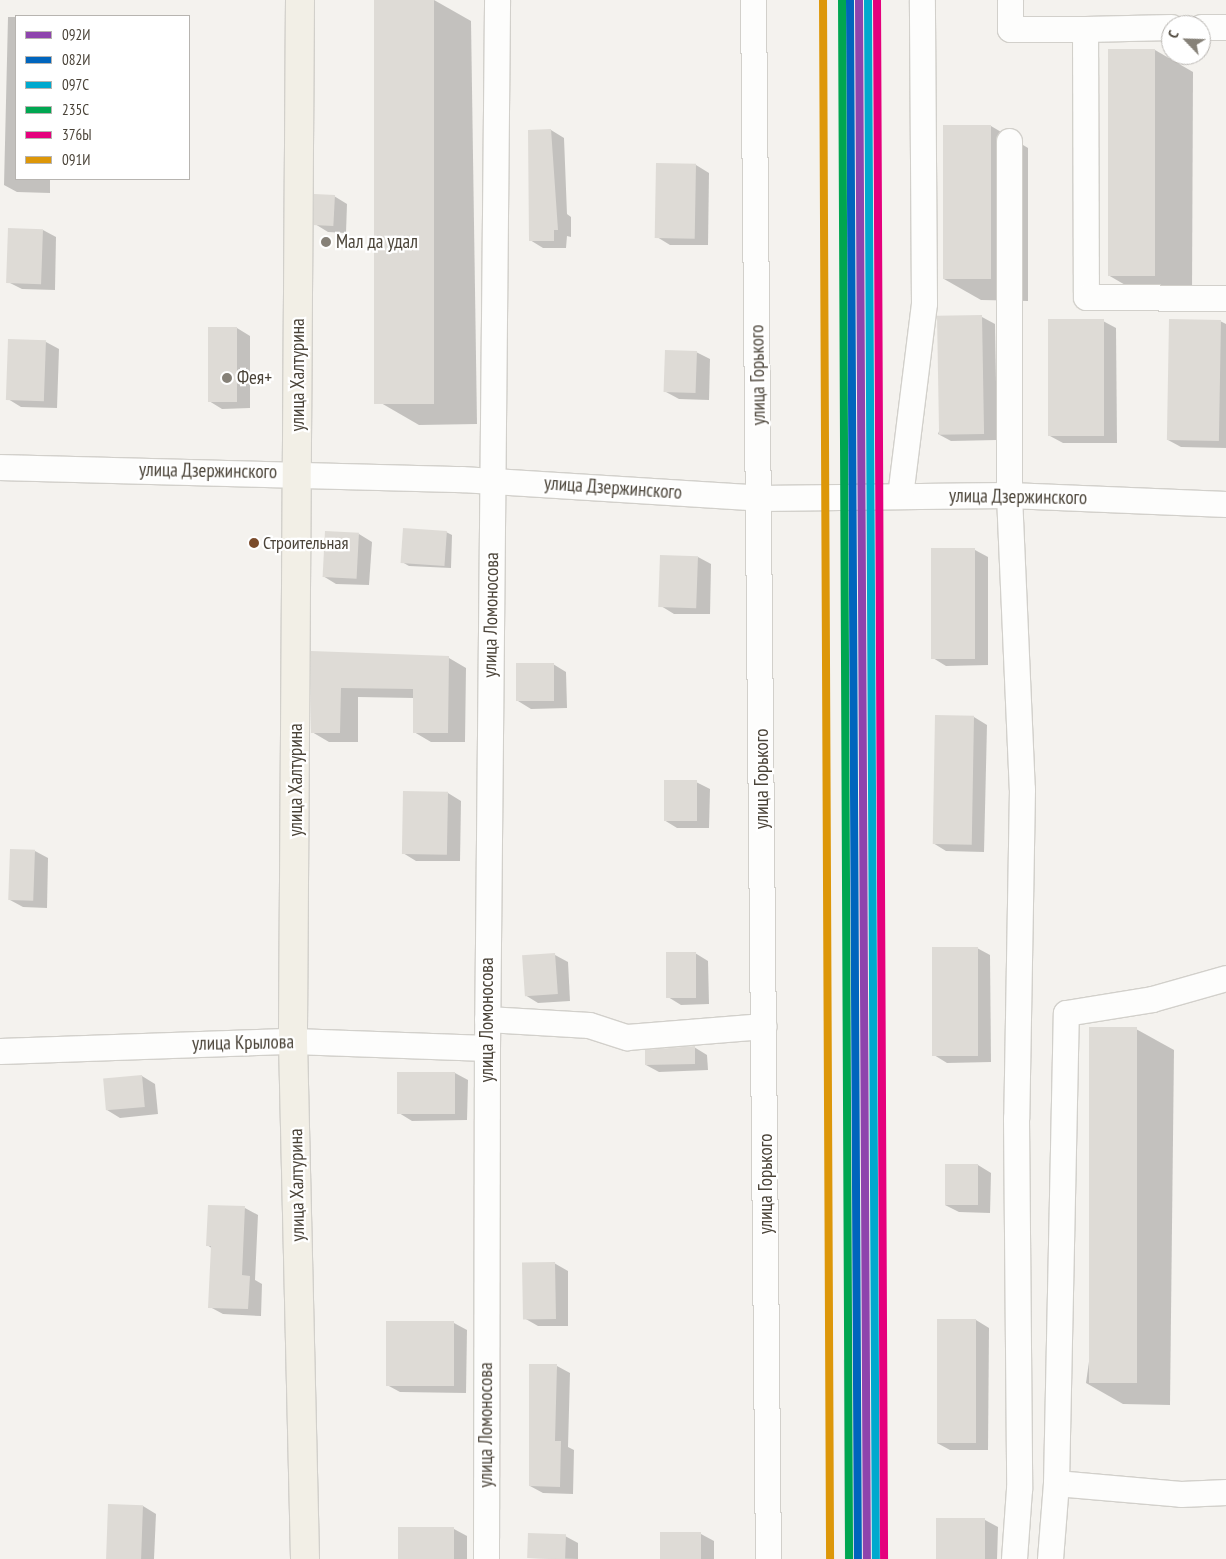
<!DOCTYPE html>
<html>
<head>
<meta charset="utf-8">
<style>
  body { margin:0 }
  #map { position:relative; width:1226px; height:1559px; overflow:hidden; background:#f4f2ee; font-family:"PT Sans Narrow",sans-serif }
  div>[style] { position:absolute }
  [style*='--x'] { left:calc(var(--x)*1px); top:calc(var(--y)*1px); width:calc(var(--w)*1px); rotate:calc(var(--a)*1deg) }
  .shadow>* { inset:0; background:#0003 }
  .building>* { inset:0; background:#dedbd6; transform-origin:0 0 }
  .roads { filter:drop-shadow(1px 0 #d2d0cb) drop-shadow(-1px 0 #d2d0cb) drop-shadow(0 1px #d2d0cb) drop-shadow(0 -1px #d2d0cb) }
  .minor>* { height:25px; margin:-12.5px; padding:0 12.5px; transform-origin:12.5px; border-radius:12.5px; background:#fdfdfc }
  .major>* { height:28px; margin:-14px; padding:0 14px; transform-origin:14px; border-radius:14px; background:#f2efe6 }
  .rail>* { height:5.5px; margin-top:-2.75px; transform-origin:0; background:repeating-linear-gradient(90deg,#fff 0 11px,#dbdbda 0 22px); box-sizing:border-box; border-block:1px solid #dbdbda }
  .rail-1>* { height:8px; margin:-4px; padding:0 4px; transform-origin:4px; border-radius:4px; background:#8e44ad }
  .rail-2>* { height:8px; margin:-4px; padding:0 4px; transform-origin:4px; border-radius:4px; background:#0065bd }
  .rail-3>* { height:8px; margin:-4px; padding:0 4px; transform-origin:4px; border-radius:4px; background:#00a9ce }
  .rail-4>* { height:8px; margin:-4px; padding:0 4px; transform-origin:4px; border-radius:4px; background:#00a651 }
  .rail-5>* { height:8px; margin:-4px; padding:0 4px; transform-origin:4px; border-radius:4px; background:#e5007d }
  .rail-6>* { height:8px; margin:-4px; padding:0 4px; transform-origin:4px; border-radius:4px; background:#dd9709 }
  .dots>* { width:14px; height:14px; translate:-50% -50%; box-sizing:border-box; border:2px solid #fff; border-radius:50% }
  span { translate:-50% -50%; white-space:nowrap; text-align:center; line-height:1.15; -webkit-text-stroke:4.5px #fff; paint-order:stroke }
  .bus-label { font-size:18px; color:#4b4439 }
  .left { translate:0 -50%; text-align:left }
  .poi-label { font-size:19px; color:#4b4439 }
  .street-label { font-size:19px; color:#4b4439 }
  .legend { position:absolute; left:15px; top:15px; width:175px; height:165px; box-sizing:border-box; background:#fff; border:1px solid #b7b4b0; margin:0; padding:6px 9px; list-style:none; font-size:15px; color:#4b4439 }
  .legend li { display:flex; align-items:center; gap:10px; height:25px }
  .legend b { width:25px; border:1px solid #b7b4b0 }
  .north { position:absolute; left:1161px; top:15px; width:50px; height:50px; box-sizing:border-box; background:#fff; border:1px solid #b7b4b0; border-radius:50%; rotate:294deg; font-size:14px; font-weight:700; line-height:20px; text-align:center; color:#4b4439 }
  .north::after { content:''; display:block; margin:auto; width:18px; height:22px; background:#868178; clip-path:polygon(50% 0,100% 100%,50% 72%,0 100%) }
</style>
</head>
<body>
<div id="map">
  <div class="shadow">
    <i style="clip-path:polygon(375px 0,434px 0,471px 21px,477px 424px,419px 425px,381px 403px)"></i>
    <i style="clip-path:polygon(8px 17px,16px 17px,16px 179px,50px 179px,50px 193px,17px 192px,4px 185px)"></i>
    <i style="clip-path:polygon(1109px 50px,1155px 50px,1193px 72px,1192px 297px,1146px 297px,1108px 275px)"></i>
    <i style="clip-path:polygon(945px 126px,991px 126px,1028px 148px,1028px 301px,981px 300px,944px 279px)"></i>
    <i style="clip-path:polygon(551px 130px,564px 138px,567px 214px,571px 217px,571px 237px,567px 236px,566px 248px,543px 248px,530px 240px)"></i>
    <i style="clip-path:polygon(658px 165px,696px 165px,709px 173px,708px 245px,670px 245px,657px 237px)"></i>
    <i style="clip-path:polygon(334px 196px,347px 204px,346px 233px,328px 232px,315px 224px)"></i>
    <i style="clip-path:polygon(43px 230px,56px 237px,55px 290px,22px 289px,8px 282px)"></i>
    <i style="clip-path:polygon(982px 317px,995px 324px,997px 440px,951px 441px,938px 434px)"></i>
    <i style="clip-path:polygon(1103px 321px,1116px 328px,1117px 443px,1063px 443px,1050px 436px)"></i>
    <i style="clip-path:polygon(1220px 321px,1226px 324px,1226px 448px,1181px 447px,1168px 440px)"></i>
    <i style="clip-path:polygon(237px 328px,250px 336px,250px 408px,222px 409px,209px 401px,209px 329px)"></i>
    <i style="clip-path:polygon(10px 341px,46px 342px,59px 349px,57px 408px,21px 407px,8px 399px)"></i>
    <i style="clip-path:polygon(696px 352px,710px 359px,709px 400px,679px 399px,666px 392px)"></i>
    <i style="clip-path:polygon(446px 532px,452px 535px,451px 568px,409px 566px,402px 562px)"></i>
    <i style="clip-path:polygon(359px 534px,372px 542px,369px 585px,336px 584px,323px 576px)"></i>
    <i style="clip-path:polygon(975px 550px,988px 557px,988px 665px,946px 666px,933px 658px)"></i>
    <i style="clip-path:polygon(698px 557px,711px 564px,710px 614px,674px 614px,661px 606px)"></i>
    <i style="clip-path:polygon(312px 652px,449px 658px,466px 668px,465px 742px,431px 742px,414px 732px,414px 698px,358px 697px,358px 742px,329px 742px,312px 732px)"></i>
    <i style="clip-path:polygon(553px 664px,566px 672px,567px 708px,531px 709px,518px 701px)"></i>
    <i style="clip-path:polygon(974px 717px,987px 725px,984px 852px,946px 851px,933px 843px)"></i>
    <i style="clip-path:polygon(696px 782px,710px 789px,709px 828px,677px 828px,664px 820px)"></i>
    <i style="clip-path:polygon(448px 793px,461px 801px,460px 861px,416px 861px,403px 853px)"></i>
    <i style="clip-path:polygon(35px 851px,48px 858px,47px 908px,23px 907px,10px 900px)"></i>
    <i style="clip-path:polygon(977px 948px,990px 955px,991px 1062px,947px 1063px,934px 1055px)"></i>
    <i style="clip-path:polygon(695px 953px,708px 961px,709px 1004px,681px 1005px,668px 997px)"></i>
    <i style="clip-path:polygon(555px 955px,568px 962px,570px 1001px,538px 1003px,525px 995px)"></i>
    <i style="clip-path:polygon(1136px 1029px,1174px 1050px,1170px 1405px,1123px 1404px,1086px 1383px)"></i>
    <i style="clip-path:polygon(694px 1047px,707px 1055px,708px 1070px,659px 1072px,646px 1065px)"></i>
    <i style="clip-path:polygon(455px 1073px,468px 1080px,467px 1120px,412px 1121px,399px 1113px)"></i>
    <i style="clip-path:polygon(142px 1076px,155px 1084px,158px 1114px,120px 1118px,107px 1110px)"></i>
    <i style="clip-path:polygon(978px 1165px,991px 1173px,990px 1213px,959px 1212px,945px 1205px)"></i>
    <i style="clip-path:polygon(245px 1208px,258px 1215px,255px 1280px,262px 1284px,261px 1316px,223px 1314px,210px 1307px,213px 1249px,207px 1245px)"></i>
    <i style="clip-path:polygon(554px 1263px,568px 1271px,568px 1326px,538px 1326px,524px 1318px)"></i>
    <i style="clip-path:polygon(976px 1320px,989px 1328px,988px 1450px,950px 1450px,937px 1443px)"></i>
    <i style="clip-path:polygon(454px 1323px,467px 1330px,466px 1393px,400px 1392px,387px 1385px)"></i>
    <i style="clip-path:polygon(557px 1366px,570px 1373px,568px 1447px,574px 1450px,573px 1494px,543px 1493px,530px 1486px)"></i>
    <i style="clip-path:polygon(143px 1506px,156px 1514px,154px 1559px,108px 1559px)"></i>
    <i style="clip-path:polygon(985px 1520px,998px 1527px,997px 1559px,937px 1559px)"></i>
    <i style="clip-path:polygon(399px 1528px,454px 1529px,467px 1536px,467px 1559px,399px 1559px)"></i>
    <i style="clip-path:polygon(661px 1533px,701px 1534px,714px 1541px,714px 1559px,661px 1559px)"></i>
    <i style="clip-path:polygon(565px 1536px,578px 1543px,578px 1559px,528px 1558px)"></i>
  </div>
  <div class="building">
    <i style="left:374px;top:0;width:60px;height:404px"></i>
    <i style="left:1108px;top:49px;width:47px;height:227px"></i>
    <i style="left:943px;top:125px;width:48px;height:154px"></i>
    <i style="clip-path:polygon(551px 129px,558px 230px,554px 230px,554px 241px,529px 241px,528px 130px)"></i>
    <i style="left:656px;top:163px;width:40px;height:75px;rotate:1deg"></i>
    <i style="left:314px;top:194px;width:21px;height:31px;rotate:3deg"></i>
    <i style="left:8px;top:228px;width:35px;height:55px;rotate:2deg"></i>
    <i style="left:982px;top:315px;width:119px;height:45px;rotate:89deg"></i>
    <i style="left:1104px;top:319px;width:117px;height:56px;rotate:90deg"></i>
    <i style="left:1169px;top:319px;width:52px;height:121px;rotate:1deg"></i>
    <i style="left:208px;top:327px;width:29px;height:75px"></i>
    <i style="left:8px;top:339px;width:38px;height:61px;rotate:2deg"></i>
    <i style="left:665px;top:350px;width:32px;height:42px;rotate:2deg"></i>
    <i style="left:403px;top:528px;width:44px;height:35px;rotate:4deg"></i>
    <i style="left:325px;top:531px;width:34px;height:46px;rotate:3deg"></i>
    <i style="left:931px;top:548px;width:44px;height:111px"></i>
    <i style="left:660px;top:555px;width:38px;height:52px;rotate:2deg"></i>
    <i style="clip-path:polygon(311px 651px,449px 656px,448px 733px,413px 733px,413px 689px,341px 688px,340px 733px,311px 733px)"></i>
    <i style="left:554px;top:663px;width:38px;height:38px;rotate:90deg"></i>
    <i style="left:935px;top:715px;width:39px;height:129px;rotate:1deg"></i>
    <i style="left:664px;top:780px;width:33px;height:41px"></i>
    <i style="left:403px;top:791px;width:45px;height:63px;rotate:1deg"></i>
    <i style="left:10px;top:849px;width:25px;height:51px;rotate:2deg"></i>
    <i style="left:932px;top:947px;width:46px;height:109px"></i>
    <i style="left:666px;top:952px;width:30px;height:46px"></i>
    <i style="left:555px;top:953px;width:41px;height:33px;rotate:86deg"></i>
    <i style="left:1089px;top:1027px;width:48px;height:356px"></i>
    <i style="clip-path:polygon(695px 1046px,695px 1064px,645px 1065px,645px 1050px)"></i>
    <i style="left:397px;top:1072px;width:58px;height:42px"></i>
    <i style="left:142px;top:1075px;width:32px;height:39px;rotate:85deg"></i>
    <i style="left:945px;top:1164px;width:33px;height:41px"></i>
    <i style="clip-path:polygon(208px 1205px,245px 1206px,242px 1275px,250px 1276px,248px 1309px,208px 1308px,211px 1246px,206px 1246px)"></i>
    <i style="left:555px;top:1262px;width:57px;height:33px;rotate:89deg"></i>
    <i style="left:937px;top:1319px;width:39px;height:124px"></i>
    <i style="left:386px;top:1321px;width:68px;height:65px"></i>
    <i style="clip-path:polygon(529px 1364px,557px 1364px,555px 1441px,561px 1441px,560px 1487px,529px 1486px)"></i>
    <i style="left:108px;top:1504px;width:35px;height:55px;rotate:2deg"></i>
    <i style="left:936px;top:1518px;width:49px;height:41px"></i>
    <i style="left:398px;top:1527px;width:56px;height:32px"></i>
    <i style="left:660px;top:1532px;width:41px;height:27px"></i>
    <i style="left:528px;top:1533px;width:38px;height:25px;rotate:2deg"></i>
  </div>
  <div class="roads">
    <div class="minor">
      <i style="--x:753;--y:0;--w:1559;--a:89.45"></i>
      <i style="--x:1010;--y:0;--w:29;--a:90"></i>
      <i style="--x:1010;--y:29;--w:75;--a:0"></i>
      <i style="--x:1171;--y:27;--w:86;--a:178.7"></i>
      <i style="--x:1085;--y:29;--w:268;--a:89.8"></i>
      <i style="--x:1086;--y:297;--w:140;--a:0.4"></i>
      <i style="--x:1201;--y:27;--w:25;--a:0"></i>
      <i style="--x:1009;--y:141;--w:354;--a:90"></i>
      <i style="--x:1009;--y:495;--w:294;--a:87.5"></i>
      <i style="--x:1022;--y:789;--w:329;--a:91"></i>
      <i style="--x:1016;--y:1118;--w:371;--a:89.5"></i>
      <i style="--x:1019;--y:1489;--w:70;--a:94.1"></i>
      <i style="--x:0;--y:467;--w:461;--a:1.5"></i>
      <i style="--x:461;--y:479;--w:300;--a:3.6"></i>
      <i style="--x:760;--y:498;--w:249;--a:-0.7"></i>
      <i style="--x:1009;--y:495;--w:217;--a:2.4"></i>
      <i style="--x:900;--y:496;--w:194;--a:-82.9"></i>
      <i style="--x:924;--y:303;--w:303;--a:-90.4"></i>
      <i style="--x:487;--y:1019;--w:102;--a:3.4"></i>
      <i style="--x:589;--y:1025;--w:40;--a:18"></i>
      <i style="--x:627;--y:1037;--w:137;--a:-4.6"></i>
      <i style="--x:0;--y:1051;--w:293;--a:-2"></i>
      <i style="--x:293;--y:1041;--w:194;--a:2.1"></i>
      <i style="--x:1056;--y:1483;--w:125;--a:5"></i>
      <i style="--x:1181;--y:1494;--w:45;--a:-2.5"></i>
      <i style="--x:486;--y:1559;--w:511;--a:-89.89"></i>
      <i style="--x:487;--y:1048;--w:1048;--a:-89.45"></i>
      <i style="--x:1050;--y:1559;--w:76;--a:-85.5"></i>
      <i style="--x:1056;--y:1483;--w:470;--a:-88.8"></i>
      <i style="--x:1066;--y:1013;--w:87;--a:-9.2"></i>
      <i style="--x:1152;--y:999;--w:77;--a:-15.8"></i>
    </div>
    <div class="major">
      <i style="--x:300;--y:0;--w:1041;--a:90.39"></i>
      <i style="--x:293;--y:1041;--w:518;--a:88.67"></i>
    </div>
  </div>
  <div class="rail">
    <i style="--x:847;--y:1360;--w:199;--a:89.7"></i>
  </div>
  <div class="rail-1">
    <i style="--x:859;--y:0;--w:1559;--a:89.71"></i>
  </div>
  <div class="rail-2">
    <i style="--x:850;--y:0;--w:1559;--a:89.71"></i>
  </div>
  <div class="rail-3">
    <i style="--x:868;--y:0;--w:1559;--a:89.71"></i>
  </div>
  <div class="rail-4">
    <i style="--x:842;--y:0;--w:1559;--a:89.74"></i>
  </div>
  <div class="rail-5">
    <i style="--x:877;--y:0;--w:1559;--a:89.74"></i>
  </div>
  <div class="rail-6">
    <i style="--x:823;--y:0;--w:1559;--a:89.74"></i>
  </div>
  <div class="dots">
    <i style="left:326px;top:242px;background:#868178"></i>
    <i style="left:227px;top:378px;background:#868178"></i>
    <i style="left:254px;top:543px;background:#7a4b2a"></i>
  </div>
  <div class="bus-label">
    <span class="left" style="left:263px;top:543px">Строительная</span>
  </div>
  <div class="poi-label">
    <span class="left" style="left:336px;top:242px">Мал да удал</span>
    <span class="left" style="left:237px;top:378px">Фея+</span>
  </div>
  <div class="street-label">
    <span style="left:298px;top:375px;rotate:-90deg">улица Халтурина</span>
    <span style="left:758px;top:375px;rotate:-91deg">улица Горького</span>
    <span style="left:208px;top:471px;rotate:1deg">улица Дзержинского</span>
    <span style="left:613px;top:488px;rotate:4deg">улица Дзержинского</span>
    <span style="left:1018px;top:497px;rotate:1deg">улица Дзержинского</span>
    <span style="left:491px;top:615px;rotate:-89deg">улица Ломоносова</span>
    <span style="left:762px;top:779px;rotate:-90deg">улица Горького</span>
    <span style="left:296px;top:780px;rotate:-90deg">улица Халтурина</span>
    <span style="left:487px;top:1020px;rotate:-90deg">улица Ломоносова</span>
    <span style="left:243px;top:1043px;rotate:-1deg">улица Крылова</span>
    <span style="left:766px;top:1184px;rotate:-90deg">улица Горького</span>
    <span style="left:297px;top:1185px;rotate:-91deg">улица Халтурина</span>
    <span style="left:486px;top:1425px;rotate:-90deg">улица Ломоносова</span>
  </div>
  <ul class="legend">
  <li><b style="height:6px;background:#8e44ad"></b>092И</li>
  <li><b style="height:6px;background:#0065bd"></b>082И</li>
  <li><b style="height:6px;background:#00a9ce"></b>097С</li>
  <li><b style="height:6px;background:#00a651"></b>235С</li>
  <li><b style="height:6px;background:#e5007d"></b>376Ы</li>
  <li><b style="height:6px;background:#dd9709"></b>091И</li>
  </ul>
  <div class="north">С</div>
</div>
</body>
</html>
